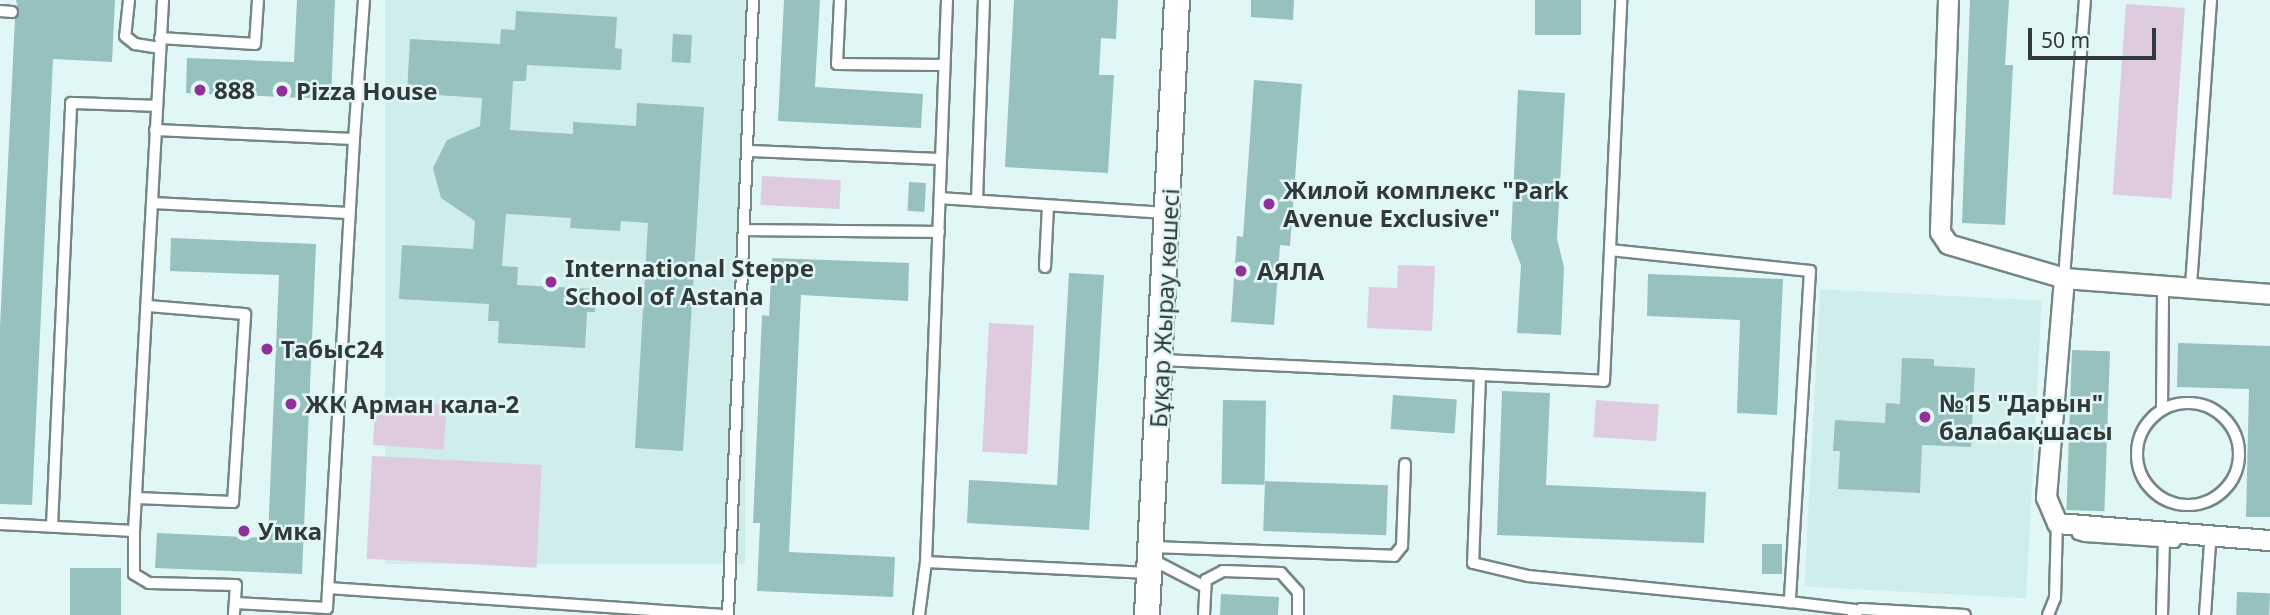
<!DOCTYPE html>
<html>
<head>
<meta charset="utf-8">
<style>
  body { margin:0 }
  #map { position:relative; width:2270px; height:615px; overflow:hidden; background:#e1f7f6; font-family:"Noto Sans",sans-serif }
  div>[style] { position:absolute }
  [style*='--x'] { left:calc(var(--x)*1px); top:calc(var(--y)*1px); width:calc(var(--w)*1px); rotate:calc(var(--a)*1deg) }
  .built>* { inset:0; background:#cfeeeb; transform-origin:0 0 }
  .green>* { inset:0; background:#decbdf; transform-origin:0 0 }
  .building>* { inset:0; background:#97c1be; transform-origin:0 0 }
  .roads { filter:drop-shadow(2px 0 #748786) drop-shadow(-2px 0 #748786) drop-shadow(0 2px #748786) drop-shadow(0 -2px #748786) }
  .service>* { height:10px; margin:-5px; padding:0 5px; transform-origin:5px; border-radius:5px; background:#fff }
  .service>.ring { margin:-5px; padding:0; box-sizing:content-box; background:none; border:10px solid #fff; border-radius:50% }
  .minor>* { height:19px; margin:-9.5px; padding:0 9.5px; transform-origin:9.5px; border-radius:9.5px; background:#fff }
  .tertiary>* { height:24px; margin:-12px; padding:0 12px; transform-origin:12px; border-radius:12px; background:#fff }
  .dots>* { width:19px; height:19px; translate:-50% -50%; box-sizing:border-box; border:4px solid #e1f7f6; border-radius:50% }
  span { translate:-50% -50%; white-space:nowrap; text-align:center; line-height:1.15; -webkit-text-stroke:5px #e1f7f6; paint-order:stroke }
  .poi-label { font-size:24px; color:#313939; font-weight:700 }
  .left { translate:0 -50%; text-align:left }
  .street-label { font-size:24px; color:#313939 }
  .scale { position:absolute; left:2028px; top:28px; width:128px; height:32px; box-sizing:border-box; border:4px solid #313939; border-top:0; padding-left:9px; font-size:21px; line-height:24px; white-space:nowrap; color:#313939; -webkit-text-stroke:5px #e1f7f6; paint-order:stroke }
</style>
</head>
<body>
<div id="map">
  <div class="built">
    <i style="left:385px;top:0;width:360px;height:564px"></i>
    <i style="left:1820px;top:289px;width:222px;height:298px;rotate:3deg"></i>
  </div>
  <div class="green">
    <i style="left:2126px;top:4px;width:59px;height:191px;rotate:4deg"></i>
    <i style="left:762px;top:176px;width:79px;height:29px;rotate:3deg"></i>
    <i style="clip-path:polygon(1398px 265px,1435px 266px,1432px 331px,1367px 328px,1369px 287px,1397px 288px)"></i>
    <i style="left:989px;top:323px;width:45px;height:129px;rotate:3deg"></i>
    <i style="left:376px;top:400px;width:71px;height:45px;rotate:4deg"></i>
    <i style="left:1596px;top:400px;width:63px;height:37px;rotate:4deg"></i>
    <i style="left:372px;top:456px;width:170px;height:103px;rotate:3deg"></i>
  </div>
  <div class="building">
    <i style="clip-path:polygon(16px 0,115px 0,112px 62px,53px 59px,32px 505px,0 504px,0 327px,15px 19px,19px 12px)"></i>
    <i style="clip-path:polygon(297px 0,335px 0,331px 99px,186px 93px,187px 58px,294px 62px)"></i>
    <i style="clip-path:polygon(784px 0,820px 0,815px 87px,923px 94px,921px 128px,778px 121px)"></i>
    <i style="clip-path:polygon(1014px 0,1118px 0,1116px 39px,1101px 38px,1099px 75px,1114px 75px,1108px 173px,1005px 167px)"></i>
    <i style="clip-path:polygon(1251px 0,1294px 0,1293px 20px,1251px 17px)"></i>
    <i style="left:1535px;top:0;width:46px;height:35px"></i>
    <i style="clip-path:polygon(1970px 0,2009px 0,2005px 65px,2013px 65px,2005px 225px,1962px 223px)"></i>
    <i style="clip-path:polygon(516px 11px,617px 17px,615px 48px,622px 49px,621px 70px,527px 65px,526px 81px,513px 81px,510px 130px,573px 134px,573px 122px,636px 126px,637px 103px,704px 107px,683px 451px,635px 448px,648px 223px,621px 221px,620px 231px,570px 228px,571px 218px,506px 214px,502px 266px,518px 267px,517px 285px,596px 289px,595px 312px,587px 312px,585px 348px,498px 343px,499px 321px,488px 321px,489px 304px,399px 299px,402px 245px,473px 249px,475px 221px,441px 198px,433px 168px,447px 140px,480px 126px,482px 98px,407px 93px,410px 39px,500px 44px,501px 29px,515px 30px)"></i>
    <i style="left:673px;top:34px;width:19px;height:28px;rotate:3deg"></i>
    <i style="clip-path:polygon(1254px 80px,1302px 84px,1290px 246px,1280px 245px,1274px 325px,1231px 322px,1237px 236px,1243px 237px)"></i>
    <i style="clip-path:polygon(1518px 90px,1565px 93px,1557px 239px,1564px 267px,1561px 335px,1517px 333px,1521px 265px,1511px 239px)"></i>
    <i style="left:909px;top:182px;width:17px;height:29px;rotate:3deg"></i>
    <i style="clip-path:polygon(171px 238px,316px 244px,302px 574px,155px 568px,157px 533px,268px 538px,279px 275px,170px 271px)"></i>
    <i style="clip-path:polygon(772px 258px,909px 263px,908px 301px,801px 295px,789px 552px,895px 557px,893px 597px,757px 591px,760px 523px,753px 523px,762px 315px,769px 316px)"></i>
    <i style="clip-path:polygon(1069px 273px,1104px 275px,1089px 530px,967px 523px,969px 480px,1057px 485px)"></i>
    <i style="clip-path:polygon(1648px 274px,1783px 279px,1777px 415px,1737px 413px,1740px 320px,1647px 316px)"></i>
    <i style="clip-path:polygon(2178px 343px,2270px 346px,2270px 517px,2246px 517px,2249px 389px,2177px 387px)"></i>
    <i style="left:2072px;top:350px;width:38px;height:160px;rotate:2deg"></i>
    <i style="clip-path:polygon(1902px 358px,1934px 359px,1934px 366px,1975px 368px,1971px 447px,1922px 445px,1920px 493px,1838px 489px,1840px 451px,1833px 451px,1835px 420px,1885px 423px,1886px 403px,1900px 404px)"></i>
    <i style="clip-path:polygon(1502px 391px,1550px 393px,1546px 485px,1706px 492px,1704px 543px,1497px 535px)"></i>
    <i style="left:1393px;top:395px;width:64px;height:34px;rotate:4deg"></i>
    <i style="left:1223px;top:400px;width:43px;height:84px;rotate:1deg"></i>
    <i style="left:1265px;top:481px;width:123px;height:50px;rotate:2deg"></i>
    <i style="left:1762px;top:544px;width:20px;height:30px"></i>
    <i style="left:70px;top:568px;width:51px;height:47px"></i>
    <i style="left:2237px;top:592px;width:33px;height:23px;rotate:2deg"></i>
    <i style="clip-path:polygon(1221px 594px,1279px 597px,1278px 615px,1220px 615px)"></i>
  </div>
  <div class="roads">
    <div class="service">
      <i style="--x:129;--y:0;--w:36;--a:96"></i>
      <i style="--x:125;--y:36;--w:13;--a:39"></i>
      <i style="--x:135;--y:44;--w:24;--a:9"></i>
      <i style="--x:840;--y:0;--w:64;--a:92.7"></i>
      <i style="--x:837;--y:64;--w:107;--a:0.5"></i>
      <i style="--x:0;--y:11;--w:12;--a:5"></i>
      <i style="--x:160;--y:38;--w:95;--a:3.6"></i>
      <i style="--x:255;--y:44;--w:44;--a:-86.1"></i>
      <i style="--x:155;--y:130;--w:199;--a:2.6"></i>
      <i style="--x:354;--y:139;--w:470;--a:93.3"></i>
      <i style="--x:327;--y:608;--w:92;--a:-176.9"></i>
      <i style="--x:354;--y:139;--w:139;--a:-85.9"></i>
      <i style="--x:750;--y:151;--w:190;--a:2.4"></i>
      <i style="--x:940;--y:198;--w:225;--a:3.8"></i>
      <i style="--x:977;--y:200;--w:200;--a:-88"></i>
      <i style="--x:153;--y:203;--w:196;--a:2.9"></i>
      <i style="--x:744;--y:230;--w:195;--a:0.6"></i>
      <i style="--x:1610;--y:250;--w:201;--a:6"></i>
      <i style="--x:1810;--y:271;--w:332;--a:93.5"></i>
      <i style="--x:1790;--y:602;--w:65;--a:7"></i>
      <i style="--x:1045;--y:267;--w:61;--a:-87.2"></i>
      <i style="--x:2064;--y:278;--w:279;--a:-85.7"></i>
      <i style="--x:2191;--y:286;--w:287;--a:-86"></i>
      <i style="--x:1162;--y:360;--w:442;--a:2.7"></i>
      <i style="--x:1604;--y:381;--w:381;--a:-87.4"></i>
      <i style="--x:1480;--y:375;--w:188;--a:92.1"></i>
      <i style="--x:1473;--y:563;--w:57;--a:13.3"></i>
      <i style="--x:1528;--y:576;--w:263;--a:5.7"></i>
      <i class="ring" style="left:2137px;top:403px;width:92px;height:92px"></i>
      <i style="--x:2162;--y:409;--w:124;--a:-89.5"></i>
      <i style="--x:137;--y:498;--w:96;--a:2.4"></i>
      <i style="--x:233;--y:502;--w:188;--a:-86.3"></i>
      <i style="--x:245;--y:314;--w:98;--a:-175.3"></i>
      <i style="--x:0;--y:524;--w:134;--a:3"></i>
      <i style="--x:134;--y:531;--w:532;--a:-86.87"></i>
      <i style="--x:2075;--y:525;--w:9;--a:72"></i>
      <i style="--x:2078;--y:534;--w:7;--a:16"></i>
      <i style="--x:2085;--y:536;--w:90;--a:3.8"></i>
      <i style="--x:52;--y:526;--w:423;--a:-87.4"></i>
      <i style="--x:71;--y:103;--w:84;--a:2"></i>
      <i style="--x:134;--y:531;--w:43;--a:90"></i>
      <i style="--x:134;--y:574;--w:17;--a:31"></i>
      <i style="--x:149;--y:583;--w:87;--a:1.3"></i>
      <i style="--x:236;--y:585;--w:30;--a:94"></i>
      <i style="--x:1152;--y:547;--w:242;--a:2.1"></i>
      <i style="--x:1394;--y:556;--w:13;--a:-51"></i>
      <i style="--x:1402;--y:546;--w:82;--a:-87.9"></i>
      <i style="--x:1153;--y:560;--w:59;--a:27.4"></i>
      <i style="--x:926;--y:562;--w:223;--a:2.8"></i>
      <i style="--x:328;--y:588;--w:393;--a:3.9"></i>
      <i style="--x:1853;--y:614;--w:9;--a:-32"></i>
      <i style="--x:1861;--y:609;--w:104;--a:3.3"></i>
      <i style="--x:728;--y:615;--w:616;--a:-87.67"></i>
      <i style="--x:919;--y:615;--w:53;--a:-82.5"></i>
      <i style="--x:926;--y:562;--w:562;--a:-87.86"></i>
      <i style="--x:1204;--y:615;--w:35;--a:-87"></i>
      <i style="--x:1206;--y:580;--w:19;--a:-28"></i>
      <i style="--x:1223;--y:571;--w:58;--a:2"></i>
      <i style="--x:1281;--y:573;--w:25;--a:48"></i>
      <i style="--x:1298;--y:592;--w:23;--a:90"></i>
      <i style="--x:2048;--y:615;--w:18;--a:-68"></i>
      <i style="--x:2055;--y:598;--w:75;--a:-88.5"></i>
      <i style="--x:2162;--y:615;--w:74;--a:-88.5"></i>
      <i style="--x:2205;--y:615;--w:71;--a:-86"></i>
    </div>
    <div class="minor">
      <i style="--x:1948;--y:0;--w:232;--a:92"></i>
      <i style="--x:1940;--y:232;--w:14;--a:56"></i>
      <i style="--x:1948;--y:244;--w:121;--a:16.3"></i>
      <i style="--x:2064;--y:278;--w:207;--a:4.4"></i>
      <i style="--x:2064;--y:278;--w:220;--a:94.7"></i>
      <i style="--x:2046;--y:497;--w:28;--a:67"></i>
      <i style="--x:2057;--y:523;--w:214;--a:4.6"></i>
    </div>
    <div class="tertiary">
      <i style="--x:1147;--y:615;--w:616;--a:-87.21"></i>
    </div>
  </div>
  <div class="dots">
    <i style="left:200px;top:90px;background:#903098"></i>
    <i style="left:282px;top:91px;background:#903098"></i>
    <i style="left:1269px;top:204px;background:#903098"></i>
    <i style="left:1241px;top:271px;background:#903098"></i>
    <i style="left:551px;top:282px;background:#903098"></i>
    <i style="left:267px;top:349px;background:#903098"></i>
    <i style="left:291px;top:404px;background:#903098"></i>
    <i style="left:1925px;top:417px;background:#903098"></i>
    <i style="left:244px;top:531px;background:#903098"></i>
  </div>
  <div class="poi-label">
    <span class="left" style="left:214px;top:90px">888</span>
    <span class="left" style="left:296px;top:91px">Pizza House</span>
    <span class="left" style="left:1283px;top:204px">Жилой комплекс "Park<br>Avenue Exclusive"</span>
    <span class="left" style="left:565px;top:282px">International Steppe<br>School of Astana</span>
    <span class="left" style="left:1257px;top:271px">АЯЛА</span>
    <span class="left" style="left:281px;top:349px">Табыс24</span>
    <span class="left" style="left:1939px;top:417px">№15 "Дарын"<br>балабақшасы</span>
    <span class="left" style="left:305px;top:404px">ЖК Арман кала-2</span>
    <span class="left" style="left:258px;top:531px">Умка</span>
  </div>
  <div class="street-label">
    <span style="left:1164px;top:308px;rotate:-87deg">Бұқар Жырау көшесі</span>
  </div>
  <div class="scale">50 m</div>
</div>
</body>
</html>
